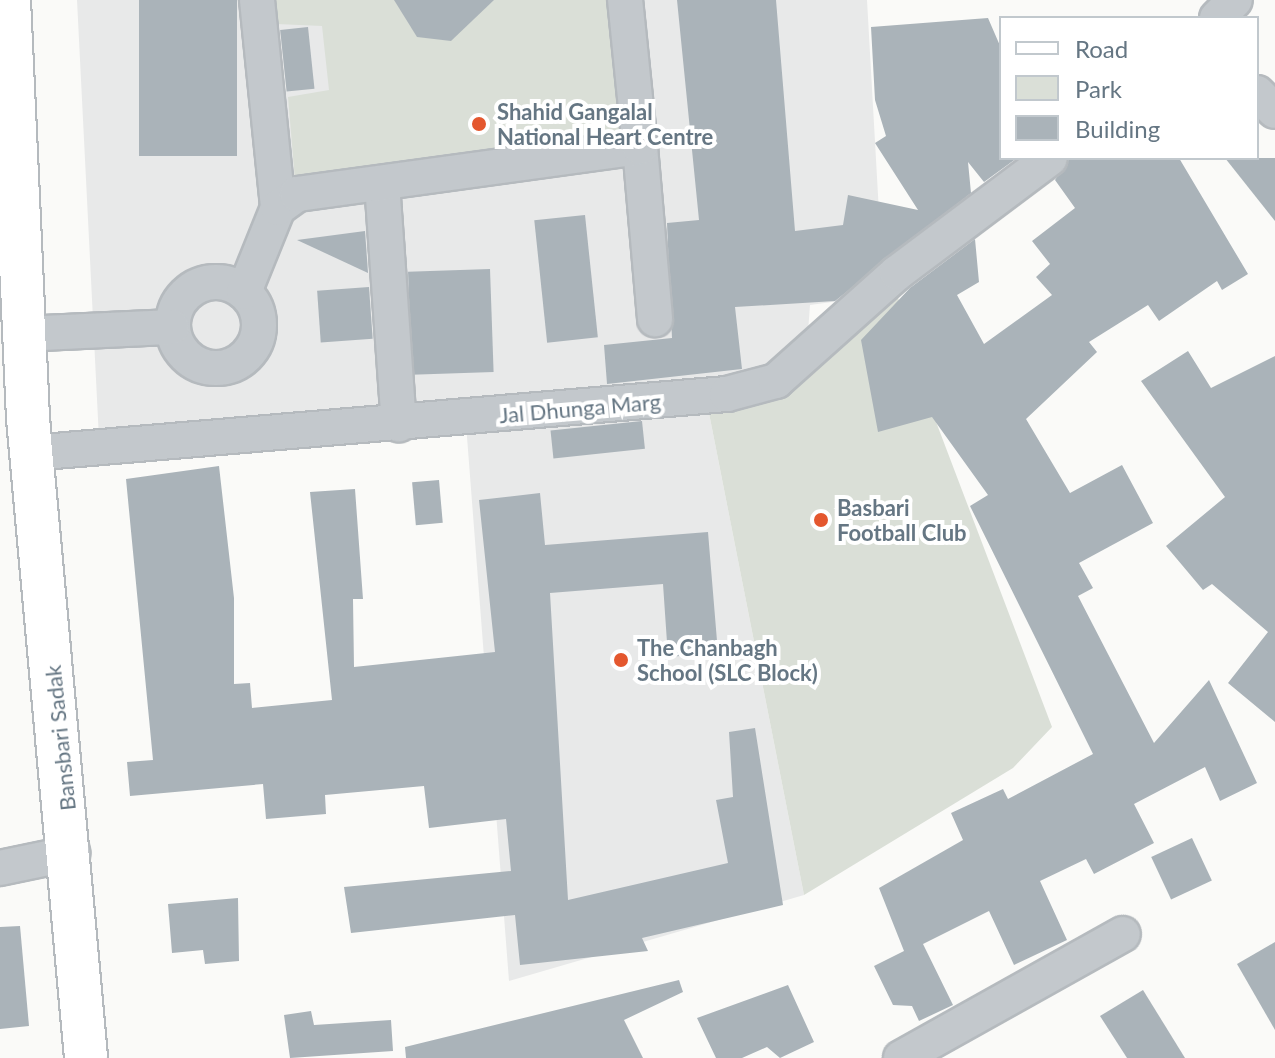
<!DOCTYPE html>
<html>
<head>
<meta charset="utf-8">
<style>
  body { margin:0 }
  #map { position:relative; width:1275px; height:1058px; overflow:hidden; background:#fafaf8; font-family:Lato,sans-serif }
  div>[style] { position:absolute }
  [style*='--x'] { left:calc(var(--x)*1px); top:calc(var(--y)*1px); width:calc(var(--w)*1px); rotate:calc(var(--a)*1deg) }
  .built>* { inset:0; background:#e8e9e9 }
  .green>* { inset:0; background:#dadfd7 }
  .building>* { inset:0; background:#aab3b9; transform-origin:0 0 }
  .roads { filter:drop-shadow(2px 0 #b5babe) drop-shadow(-2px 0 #b5babe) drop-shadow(0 2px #b5babe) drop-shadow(0 -2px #b5babe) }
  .minor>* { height:34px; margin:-17px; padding:0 17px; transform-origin:17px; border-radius:17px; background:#c3c8cc }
  .minor>.ring { margin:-17px; padding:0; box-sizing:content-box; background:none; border:34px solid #c3c8cc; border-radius:50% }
  .major>* { height:42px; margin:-21px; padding:0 21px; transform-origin:21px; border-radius:21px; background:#fff }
  .dots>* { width:22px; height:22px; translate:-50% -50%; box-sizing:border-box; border:4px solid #fff; border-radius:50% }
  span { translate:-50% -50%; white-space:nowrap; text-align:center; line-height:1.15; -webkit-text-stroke:8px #fff; paint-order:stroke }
  .poi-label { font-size:22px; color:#657683; font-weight:700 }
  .left { translate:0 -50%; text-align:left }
  .street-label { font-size:22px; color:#657683 }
  .legend { position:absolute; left:999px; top:16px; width:260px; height:144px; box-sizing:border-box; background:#fff; border:2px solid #c1c8cd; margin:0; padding:10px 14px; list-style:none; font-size:24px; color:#657683 }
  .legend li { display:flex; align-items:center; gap:16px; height:40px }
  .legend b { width:40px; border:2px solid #c1c8cd }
</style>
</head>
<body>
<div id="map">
  <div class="built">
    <i style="clip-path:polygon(77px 0,867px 0,881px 248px,854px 299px,810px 305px,808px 332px,744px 386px,99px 439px)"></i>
    <i style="clip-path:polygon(707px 403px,804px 895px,509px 981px,466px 424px)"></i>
  </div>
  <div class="green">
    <i style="clip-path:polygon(275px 0,611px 0,625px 137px,296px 192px,288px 97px,329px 90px,322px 26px,277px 24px)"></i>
    <i style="clip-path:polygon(894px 282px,919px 377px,1052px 727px,1013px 768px,804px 895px,707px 403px,751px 397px)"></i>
  </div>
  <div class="building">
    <i style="left:139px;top:0;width:98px;height:156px"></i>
    <i style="clip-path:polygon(394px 0,494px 0,451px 41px,417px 37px)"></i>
    <i style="clip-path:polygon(677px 0,776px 0,795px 231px,843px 225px,848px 195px,918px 210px,875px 143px,886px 136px,875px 100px,871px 27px,988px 18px,1001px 48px,1001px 158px,1017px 158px,984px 182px,968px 162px,971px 193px,835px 301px,735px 307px,742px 369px,607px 384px,604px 345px,672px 338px,667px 223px,699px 220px)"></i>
    <i style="left:308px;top:27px;width:62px;height:28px;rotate:84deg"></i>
    <i style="clip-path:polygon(1070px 158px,1179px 158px,1248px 274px,1222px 290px,1217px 281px,1159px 321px,1148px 305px,1089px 342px,1097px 352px,1026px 419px,1070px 493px,1122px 465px,1153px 523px,1079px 563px,1093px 588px,1078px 596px,1154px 743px,1209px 680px,1257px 783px,1220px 801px,1205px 767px,1134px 804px,1154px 843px,1094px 874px,1086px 859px,1040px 881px,1067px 940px,1014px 965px,989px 911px,923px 944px,953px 1005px,919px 1021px,912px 1006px,893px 1005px,874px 966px,904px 951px,879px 888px,963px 840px,951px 813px,1003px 789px,1008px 799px,1093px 754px,970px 506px,988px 495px,932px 417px,878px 432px,861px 340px,910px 288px,975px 239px,979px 282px,957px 295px,984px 344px,1052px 295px,1036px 277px,1050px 264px,1032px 241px,1075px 208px,1055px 180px)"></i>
    <i style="clip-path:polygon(1225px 158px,1275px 158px,1275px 221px)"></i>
    <i style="left:585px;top:215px;width:123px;height:51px;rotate:84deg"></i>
    <i style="clip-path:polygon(365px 231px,368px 273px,297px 240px)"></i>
    <i style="left:490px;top:269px;width:103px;height:82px;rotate:88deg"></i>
    <i style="left:369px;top:287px;width:52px;height:52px;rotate:86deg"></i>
    <i style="clip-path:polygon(1188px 351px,1211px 388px,1275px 356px,1275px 722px,1228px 683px,1268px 632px,1212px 584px,1203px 590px,1166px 546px,1225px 497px,1141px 381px)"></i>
    <i style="left:642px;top:421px;width:28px;height:92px;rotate:84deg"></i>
    <i style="clip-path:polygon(219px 466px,234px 598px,234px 684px,250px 683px,252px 708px,332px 700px,310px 492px,355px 489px,363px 599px,353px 599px,354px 667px,495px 652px,479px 500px,540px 493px,545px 545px,708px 532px,718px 653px,668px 657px,663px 584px,550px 593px,568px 900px,728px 863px,716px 800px,733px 797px,729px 732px,755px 728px,783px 905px,642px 938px,648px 951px,520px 965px,515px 915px,351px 933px,344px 887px,511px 871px,506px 819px,429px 828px,424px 786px,325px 795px,326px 814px,266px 819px,263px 784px,130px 796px,127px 762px,153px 760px,126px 479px)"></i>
    <i style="left:439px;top:480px;width:43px;height:27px;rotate:85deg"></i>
    <i style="left:1192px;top:838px;width:47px;height:45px;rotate:65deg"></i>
    <i style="clip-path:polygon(238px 898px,239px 961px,205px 964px,203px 950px,172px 953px,168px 904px)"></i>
    <i style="clip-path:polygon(20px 926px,29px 1026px,0 1029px,0 927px)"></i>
    <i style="clip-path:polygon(1275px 942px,1275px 1030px,1237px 964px)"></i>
    <i style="clip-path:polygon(679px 980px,683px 992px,624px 1020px,643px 1058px,406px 1058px,405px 1047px)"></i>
    <i style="clip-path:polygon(788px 985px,814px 1042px,780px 1058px,767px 1047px,742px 1058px,716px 1058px,697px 1018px)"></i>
    <i style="clip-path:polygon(1143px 990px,1185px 1058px,1127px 1058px,1100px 1016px)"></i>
    <i style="clip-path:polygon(311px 1011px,314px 1025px,391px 1020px,393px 1051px,290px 1058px,284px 1015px)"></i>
  </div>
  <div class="roads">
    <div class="minor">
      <i style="--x:257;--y:0;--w:209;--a:84.2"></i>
      <i style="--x:1217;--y:18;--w:25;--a:-45"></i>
      <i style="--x:1257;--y:93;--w:25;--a:45"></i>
      <i style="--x:640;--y:147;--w:173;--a:85"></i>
      <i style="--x:382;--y:183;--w:242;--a:86"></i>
      <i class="ring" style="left:173px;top:282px;width:52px;height:52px"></i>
      <i style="--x:244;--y:292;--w:91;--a:-68"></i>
      <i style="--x:278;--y:208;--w:24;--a:-36"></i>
      <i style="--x:297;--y:194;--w:346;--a:-7.8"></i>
      <i style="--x:640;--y:147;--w:148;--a:-95.8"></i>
      <i style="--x:22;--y:334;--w:150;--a:-2.7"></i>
      <i style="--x:31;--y:453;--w:698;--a:-4.85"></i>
      <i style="--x:727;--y:394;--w:51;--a:-14.9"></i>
      <i style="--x:776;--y:381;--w:162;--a:-41.8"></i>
      <i style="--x:897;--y:273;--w:191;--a:-36.9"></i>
      <i style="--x:0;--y:868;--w:74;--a:-11.8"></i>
      <i style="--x:901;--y:1058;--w:254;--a:-29.2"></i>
    </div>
    <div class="major">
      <i style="--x:9;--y:0;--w:418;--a:87.4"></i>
      <i style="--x:28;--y:418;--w:643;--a:84.82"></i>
    </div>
  </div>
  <div class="dots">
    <i style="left:479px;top:124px;background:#e4572e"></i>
    <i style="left:821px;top:520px;background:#e4572e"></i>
    <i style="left:621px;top:660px;background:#e4572e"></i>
  </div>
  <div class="poi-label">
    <span class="left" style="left:497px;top:124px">Shahid Gangalal<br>National Heart Centre</span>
    <span class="left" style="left:837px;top:520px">Basbari<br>Football Club</span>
    <span class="left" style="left:637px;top:660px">The Chanbagh<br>School (SLC Block)</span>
  </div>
  <div class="street-label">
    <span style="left:580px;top:408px;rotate:-5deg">Jal Dhunga Marg</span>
    <span style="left:60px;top:738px;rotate:-96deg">Bansbari Sadak</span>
  </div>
  <ul class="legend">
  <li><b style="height:10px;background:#fff"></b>Road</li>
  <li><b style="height:22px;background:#dadfd7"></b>Park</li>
  <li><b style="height:22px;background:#aab3b9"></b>Building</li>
  </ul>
</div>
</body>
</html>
